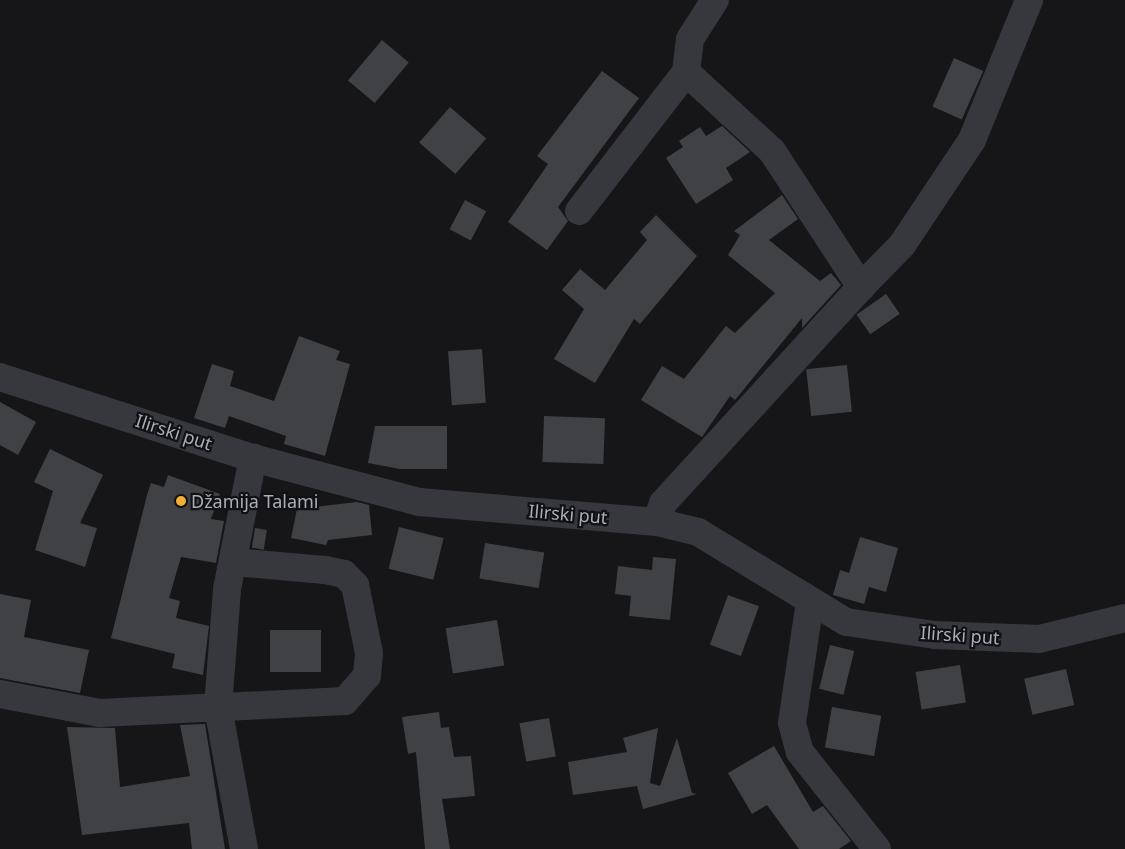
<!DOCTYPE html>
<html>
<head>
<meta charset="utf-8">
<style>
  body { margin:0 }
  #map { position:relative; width:1125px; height:849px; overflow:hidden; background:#161618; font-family:"Noto Sans",sans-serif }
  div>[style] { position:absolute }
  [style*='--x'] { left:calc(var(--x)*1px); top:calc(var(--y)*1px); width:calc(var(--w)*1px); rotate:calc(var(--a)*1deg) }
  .building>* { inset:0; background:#404145; transform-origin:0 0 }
  .street>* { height:28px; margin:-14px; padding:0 14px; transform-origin:14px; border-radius:14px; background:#37383d }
  .dots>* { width:14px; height:14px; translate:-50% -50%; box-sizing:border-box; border:2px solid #111113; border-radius:50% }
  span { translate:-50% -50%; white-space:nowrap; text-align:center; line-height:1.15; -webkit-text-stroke:4.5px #111113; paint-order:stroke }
  .street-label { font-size:18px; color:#a8adb8 }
  .poi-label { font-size:18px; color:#a8adb8 }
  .left { translate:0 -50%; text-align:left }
</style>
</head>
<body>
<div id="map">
  <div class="building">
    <i style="left:382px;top:40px;width:35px;height:53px;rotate:40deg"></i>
    <i style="left:954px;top:58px;width:32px;height:53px;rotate:24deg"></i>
    <i style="clip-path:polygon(602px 71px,639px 98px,558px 207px,568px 221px,547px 250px,508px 222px,548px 164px,537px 156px)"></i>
    <i style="left:450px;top:107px;width:48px;height:47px;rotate:41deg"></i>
    <i style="clip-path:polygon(722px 126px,750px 152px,726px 168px,733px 180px,696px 204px,666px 158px,683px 147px,679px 141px,700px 127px,706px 136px)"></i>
    <i style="clip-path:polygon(782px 195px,798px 219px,769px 240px,820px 281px,831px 273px,841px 285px,802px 328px,802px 318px,735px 400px,730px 396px,702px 437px,641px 400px,662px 366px,684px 379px,726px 326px,735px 333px,775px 293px,728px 255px,740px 235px,734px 231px)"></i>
    <i style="left:465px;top:200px;width:24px;height:33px;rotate:28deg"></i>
    <i style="clip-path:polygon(656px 215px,697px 256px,640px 324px,634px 319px,595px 383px,554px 359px,584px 309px,562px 290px,580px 269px,605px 290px,647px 240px,640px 232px)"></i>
    <i style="left:886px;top:294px;width:24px;height:36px;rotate:55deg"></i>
    <i style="clip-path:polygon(299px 336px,340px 351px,336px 360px,350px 364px,325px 456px,284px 444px,286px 436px,229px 416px,225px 428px,194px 418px,212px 364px,234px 371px,230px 386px,274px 401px)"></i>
    <i style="left:482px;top:349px;width:54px;height:34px;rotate:86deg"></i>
    <i style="left:847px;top:365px;width:47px;height:41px;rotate:84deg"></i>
    <i style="clip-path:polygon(0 402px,36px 422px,18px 455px,0 445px)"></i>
    <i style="left:544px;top:416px;width:61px;height:46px;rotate:2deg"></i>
    <i style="clip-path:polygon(375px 426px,447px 426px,447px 469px,400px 469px,368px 463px)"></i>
    <i style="clip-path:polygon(50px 449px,103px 475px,80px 523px,97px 528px,85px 567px,35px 550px,53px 491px,34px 482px)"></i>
    <i style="clip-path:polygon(168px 475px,220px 494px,211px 519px,224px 521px,216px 563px,181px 557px,169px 598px,180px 601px,176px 618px,209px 626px,203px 675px,172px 668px,175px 654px,111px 638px,147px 495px,151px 483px,164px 487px)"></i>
    <i style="clip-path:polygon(357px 502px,369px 505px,372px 535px,328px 540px,326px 545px,291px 538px,297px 509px)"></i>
    <i style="left:399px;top:527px;width:46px;height:43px;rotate:14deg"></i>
    <i style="left:255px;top:528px;width:12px;height:20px;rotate:9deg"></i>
    <i style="clip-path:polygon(860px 537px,898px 548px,886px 592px,869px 587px,864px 604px,833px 595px,840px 570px,849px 573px)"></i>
    <i style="left:485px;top:543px;width:60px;height:36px;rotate:9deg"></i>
    <i style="clip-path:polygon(653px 557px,676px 559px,670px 620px,629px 616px,631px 596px,615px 594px,618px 566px,652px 570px)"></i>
    <i style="clip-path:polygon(0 594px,31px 600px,24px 637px,89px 650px,80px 693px,0 678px)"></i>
    <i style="left:728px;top:595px;width:33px;height:53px;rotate:20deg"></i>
    <i style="left:497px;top:620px;width:46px;height:52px;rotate:81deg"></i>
    <i style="left:270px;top:630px;width:51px;height:42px"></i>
    <i style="left:830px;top:645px;width:25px;height:45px;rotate:14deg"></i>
    <i style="left:960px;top:665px;width:38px;height:45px;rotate:81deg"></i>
    <i style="left:1066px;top:669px;width:37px;height:43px;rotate:77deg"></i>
    <i style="left:832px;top:707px;width:50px;height:41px;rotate:10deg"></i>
    <i style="clip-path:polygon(439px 712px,441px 728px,449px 727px,454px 757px,471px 756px,475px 796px,442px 799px,450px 849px,425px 849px,416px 752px,408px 754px,402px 717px)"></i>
    <i style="left:549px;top:718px;width:39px;height:30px;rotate:80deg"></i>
    <i style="clip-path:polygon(205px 724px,225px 849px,192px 849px,189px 823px,82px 835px,67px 727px,115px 728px,120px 787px,190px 776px,180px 725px)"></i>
    <i style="clip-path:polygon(658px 728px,650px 783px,660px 786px,677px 738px,692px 793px,697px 794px,643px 809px,637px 786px,573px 795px,568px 762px,627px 752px,623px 738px)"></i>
    <i style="clip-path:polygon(774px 746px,813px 812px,823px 806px,851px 841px,839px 849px,799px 849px,767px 805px,752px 814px,728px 773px)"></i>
  </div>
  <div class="street">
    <i style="--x:686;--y:72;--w:33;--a:-83"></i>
    <i style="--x:690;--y:39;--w:46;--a:-57.3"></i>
    <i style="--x:579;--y:211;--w:175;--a:-52.4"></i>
    <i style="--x:686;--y:72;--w:117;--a:42.6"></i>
    <i style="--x:772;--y:151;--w:163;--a:56.8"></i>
    <i style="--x:861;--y:287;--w:293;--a:132.5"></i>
    <i style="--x:663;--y:503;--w:20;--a:108"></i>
    <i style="--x:861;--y:287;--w:59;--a:-45.7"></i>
    <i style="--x:902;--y:245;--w:126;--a:-56.3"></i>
    <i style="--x:972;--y:140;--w:151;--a:-67.8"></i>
    <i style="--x:0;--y:377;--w:266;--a:17.8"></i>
    <i style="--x:253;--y:458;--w:172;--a:14.8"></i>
    <i style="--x:419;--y:502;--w:239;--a:4.8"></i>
    <i style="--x:657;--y:522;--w:42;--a:13.7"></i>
    <i style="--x:698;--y:532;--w:173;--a:31.3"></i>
    <i style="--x:846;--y:622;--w:90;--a:8.3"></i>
    <i style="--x:935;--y:635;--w:104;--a:2.2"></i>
    <i style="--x:1039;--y:639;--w:89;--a:-13.7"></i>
    <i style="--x:810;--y:601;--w:123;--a:98.4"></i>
    <i style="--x:792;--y:723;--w:30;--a:75"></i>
    <i style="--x:800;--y:752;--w:124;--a:51.6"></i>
    <i style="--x:0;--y:694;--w:102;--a:10.8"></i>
    <i style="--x:100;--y:713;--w:245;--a:-2.8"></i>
    <i style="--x:345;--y:701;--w:33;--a:-49"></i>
    <i style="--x:367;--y:676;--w:23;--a:-85"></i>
    <i style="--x:369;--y:653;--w:69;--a:-101.6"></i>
    <i style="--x:355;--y:585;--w:16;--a:-135"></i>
    <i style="--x:344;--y:574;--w:19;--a:-168"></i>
    <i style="--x:325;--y:570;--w:92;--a:-175"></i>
    <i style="--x:244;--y:849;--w:144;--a:-100.4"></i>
    <i style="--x:218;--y:707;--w:118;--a:-85.6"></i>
    <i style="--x:227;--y:589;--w:134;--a:-78.8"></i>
  </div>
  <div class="dots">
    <i style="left:181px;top:501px;background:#f2b134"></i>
  </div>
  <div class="street-label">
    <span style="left:174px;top:432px;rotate:18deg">Ilirski put</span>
    <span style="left:568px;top:514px;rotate:5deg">Ilirski put</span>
    <span style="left:960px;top:635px;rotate:4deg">Ilirski put</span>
  </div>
  <div class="poi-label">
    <span class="left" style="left:191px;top:501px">Džamija Talami</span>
  </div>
</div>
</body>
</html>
